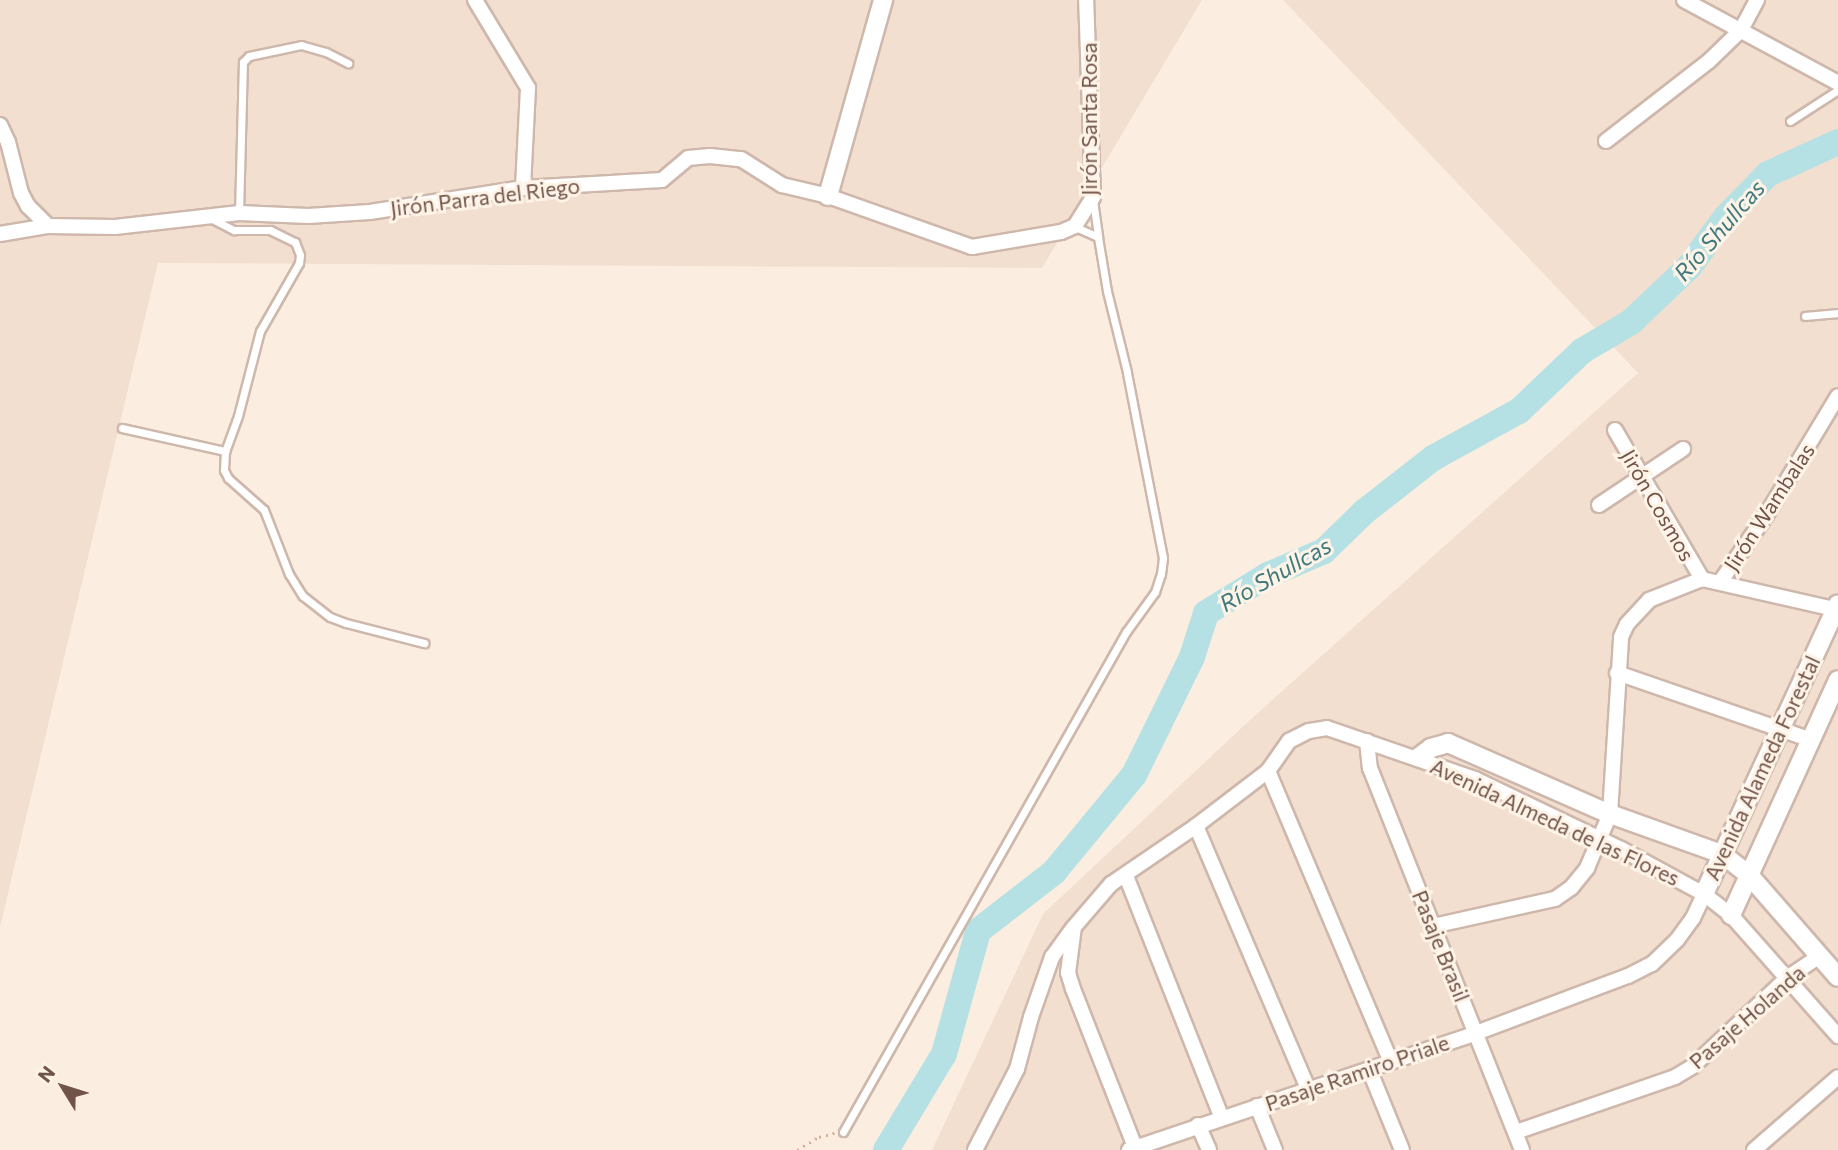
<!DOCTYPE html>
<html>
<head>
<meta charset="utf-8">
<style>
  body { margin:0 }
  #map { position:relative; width:1838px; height:1150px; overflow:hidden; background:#fbeee1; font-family:Commissioner,sans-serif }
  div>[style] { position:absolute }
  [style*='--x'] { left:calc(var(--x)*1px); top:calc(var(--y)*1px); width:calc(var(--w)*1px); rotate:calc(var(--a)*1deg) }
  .residential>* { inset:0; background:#f2dfd0 }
  .river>* { height:26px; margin:-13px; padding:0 13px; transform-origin:13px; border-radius:13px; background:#b6e1e4 }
  .path>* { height:2.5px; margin-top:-1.25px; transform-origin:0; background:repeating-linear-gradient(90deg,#d4ad9d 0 2px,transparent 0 7px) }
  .roads { filter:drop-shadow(2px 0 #ceb7ab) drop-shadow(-2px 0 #ceb7ab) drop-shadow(0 2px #ceb7ab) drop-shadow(0 -2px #ceb7ab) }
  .service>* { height:7px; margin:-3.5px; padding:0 3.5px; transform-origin:3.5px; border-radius:3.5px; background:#fff }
  .minor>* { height:14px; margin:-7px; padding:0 7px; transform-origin:7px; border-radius:7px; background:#fff }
  .tertiary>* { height:18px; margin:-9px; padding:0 9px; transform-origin:9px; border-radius:9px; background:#fff }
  span { translate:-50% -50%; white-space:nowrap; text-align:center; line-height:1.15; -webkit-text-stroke:6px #fef3e7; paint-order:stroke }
  .street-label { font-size:21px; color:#715349 }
  .water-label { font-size:23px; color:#40797e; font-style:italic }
  .north { position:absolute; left:28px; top:1052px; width:70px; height:70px; -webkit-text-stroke:5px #fef3e7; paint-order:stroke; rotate:308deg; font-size:19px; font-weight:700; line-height:28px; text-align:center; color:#715349 }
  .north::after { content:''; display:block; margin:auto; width:24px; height:32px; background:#715349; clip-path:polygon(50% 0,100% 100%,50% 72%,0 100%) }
</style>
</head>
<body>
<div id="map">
  <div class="residential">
    <i style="clip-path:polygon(0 0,1202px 0,1042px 268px,158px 263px,0 927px)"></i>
    <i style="clip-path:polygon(1283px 0,1838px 0,1838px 1150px,932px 1150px,1043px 914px,1250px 720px,1638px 373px)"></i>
  </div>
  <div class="river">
    <i style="--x:886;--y:1150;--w:112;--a:-58.9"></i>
    <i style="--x:944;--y:1054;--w:128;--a:-74.5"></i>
    <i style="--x:978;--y:931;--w:96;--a:-37.8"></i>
    <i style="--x:1054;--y:872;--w:126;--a:-50.5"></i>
    <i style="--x:1134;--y:775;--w:131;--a:-63.8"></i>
    <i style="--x:1192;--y:657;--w:46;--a:-72.3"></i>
    <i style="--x:1206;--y:613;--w:73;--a:-31.5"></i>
    <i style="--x:1268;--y:575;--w:61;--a:-23.2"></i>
    <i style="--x:1324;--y:551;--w:56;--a:-44.3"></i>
    <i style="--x:1364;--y:512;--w:88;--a:-38"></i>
    <i style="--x:1433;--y:458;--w:98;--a:-28.7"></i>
    <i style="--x:1519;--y:411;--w:87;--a:-43.6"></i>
    <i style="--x:1582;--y:351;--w:57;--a:-30.6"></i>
    <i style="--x:1631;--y:322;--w:80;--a:-43.5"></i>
    <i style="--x:1689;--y:267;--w:62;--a:-53.5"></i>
    <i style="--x:1726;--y:217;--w:60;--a:-45.7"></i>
    <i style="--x:1768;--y:174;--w:77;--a:-24.6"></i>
  </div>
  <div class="path">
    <i style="--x:797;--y:1150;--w:26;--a:-31"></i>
    <i style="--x:819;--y:1137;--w:16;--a:-15"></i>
  </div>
  <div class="roads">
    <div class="service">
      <i style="--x:1790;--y:121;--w:57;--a:-32.9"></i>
      <i style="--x:1093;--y:200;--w:37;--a:82"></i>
      <i style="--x:239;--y:213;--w:151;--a:-88.5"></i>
      <i style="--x:243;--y:62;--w:8;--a:-45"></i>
      <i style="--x:249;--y:56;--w:53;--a:-11.9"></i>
      <i style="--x:301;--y:45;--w:26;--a:16"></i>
      <i style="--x:326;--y:52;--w:25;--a:27"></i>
      <i style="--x:212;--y:219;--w:25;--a:27"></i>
      <i style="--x:234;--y:230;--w:36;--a:0"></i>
      <i style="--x:270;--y:230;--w:28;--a:26"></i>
      <i style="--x:295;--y:242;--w:14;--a:69"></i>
      <i style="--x:300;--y:255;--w:8;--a:97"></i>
      <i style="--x:299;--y:263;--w:78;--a:119.8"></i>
      <i style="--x:260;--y:331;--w:88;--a:104.5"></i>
      <i style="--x:238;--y:416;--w:37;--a:110"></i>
      <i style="--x:225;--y:451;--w:19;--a:93"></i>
      <i style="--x:224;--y:470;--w:9;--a:63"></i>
      <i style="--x:228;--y:478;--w:48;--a:41.6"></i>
      <i style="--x:264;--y:510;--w:69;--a:68.7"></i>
      <i style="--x:289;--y:574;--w:26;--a:58"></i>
      <i style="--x:303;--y:596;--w:34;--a:38"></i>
      <i style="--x:330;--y:617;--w:17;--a:21"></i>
      <i style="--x:346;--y:623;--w:81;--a:14.4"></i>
      <i style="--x:1805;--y:316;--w:33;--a:-5"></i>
      <i style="--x:122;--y:428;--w:106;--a:12.6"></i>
      <i style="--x:843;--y:1132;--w:575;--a:-60.49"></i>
      <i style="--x:1126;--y:632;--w:49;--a:-54.1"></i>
      <i style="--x:1155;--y:592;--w:19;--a:-72"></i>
      <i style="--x:1161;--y:574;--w:16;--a:-83"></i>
      <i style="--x:1163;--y:558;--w:189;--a:-101"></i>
      <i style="--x:1127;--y:372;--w:83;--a:-103.9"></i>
      <i style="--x:1107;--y:291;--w:55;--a:-99.5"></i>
      <i style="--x:1098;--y:237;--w:24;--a:-156"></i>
    </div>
    <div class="minor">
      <i style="--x:475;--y:0;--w:103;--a:58.9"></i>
      <i style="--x:528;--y:88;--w:100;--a:92.9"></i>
      <i style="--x:1684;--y:0;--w:175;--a:28.3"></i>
      <i style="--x:0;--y:125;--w:19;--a:65"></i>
      <i style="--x:8;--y:142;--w:53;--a:75.7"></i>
      <i style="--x:21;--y:193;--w:15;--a:62"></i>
      <i style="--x:28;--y:206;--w:28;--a:45"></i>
      <i style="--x:1606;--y:141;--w:130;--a:-37.8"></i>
      <i style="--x:1709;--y:61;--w:45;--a:-44.1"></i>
      <i style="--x:1741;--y:30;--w:34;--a:-62"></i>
      <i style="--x:0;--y:234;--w:49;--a:-9.5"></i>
      <i style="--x:48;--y:226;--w:67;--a:0.9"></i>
      <i style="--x:115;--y:227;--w:125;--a:-6.4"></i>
      <i style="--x:239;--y:213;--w:69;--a:2.5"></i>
      <i style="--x:308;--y:216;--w:62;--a:-3.7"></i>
      <i style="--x:370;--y:212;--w:155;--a:-8.9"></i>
      <i style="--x:523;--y:188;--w:139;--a:-3.3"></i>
      <i style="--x:662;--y:180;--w:34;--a:-40"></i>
      <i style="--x:688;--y:158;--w:22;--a:-5"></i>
      <i style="--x:710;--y:156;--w:31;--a:6"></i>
      <i style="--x:741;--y:159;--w:49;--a:32.4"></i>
      <i style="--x:782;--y:185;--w:47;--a:13.4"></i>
      <i style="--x:828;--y:196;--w:153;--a:19.5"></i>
      <i style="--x:972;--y:247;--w:90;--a:-9.6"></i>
      <i style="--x:1061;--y:232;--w:15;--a:-23"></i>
      <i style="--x:1075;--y:226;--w:34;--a:-58"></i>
      <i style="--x:1093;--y:197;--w:197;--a:-92"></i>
      <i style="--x:1615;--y:430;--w:173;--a:59.7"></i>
      <i style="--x:1599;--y:505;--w:101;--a:-33.7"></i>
      <i style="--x:1721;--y:581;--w:83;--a:-55.7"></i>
      <i style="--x:1768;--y:512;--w:135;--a:-58.9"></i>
      <i style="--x:1617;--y:673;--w:203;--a:19"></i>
      <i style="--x:1367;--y:741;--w:27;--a:84"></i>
      <i style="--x:1370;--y:768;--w:411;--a:68.3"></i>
      <i style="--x:1268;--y:771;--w:314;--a:67.1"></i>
      <i style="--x:1196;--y:826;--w:286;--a:66.9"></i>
      <i style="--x:1126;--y:876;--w:258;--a:68.4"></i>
      <i style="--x:1433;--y:926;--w:125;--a:-12.5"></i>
      <i style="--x:1555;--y:899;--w:19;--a:-35"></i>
      <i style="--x:1571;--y:888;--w:26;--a:-51"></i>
      <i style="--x:1587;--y:868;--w:59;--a:-66.9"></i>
      <i style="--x:1610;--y:814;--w:177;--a:-86.4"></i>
      <i style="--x:1621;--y:637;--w:14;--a:-65"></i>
      <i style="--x:1627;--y:624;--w:33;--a:-47"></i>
      <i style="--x:1649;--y:600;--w:57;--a:-21.6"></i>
      <i style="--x:1702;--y:579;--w:139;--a:12.8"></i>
      <i style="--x:1369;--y:1069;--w:87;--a:67.8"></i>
      <i style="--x:1257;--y:1106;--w:48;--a:67.8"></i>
      <i style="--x:1198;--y:1125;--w:27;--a:66"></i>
      <i style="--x:1516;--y:1132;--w:168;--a:-19.1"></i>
      <i style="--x:1675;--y:1077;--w:21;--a:-31"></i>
      <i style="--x:1693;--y:1066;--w:129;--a:-43.1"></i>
      <i style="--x:1787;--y:978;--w:40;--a:-34"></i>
      <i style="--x:1135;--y:1147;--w:170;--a:-111.4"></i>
      <i style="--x:1073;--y:989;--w:17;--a:-107"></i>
      <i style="--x:1068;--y:973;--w:46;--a:-82.6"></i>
      <i style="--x:1074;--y:927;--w:57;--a:-49.3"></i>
      <i style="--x:1111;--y:884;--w:103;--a:-34.3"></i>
      <i style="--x:1196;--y:826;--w:91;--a:-37.4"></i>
      <i style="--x:1268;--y:771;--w:37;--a:-55"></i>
      <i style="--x:1289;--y:741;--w:22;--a:-27"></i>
      <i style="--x:1309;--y:731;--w:18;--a:-9"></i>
      <i style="--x:1327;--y:728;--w:157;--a:19"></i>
      <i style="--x:1475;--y:779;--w:162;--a:25.6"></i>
      <i style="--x:1621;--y:849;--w:94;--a:28.5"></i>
      <i style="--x:1704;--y:894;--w:34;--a:38"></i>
      <i style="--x:1731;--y:915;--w:162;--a:48.5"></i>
      <i style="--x:975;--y:1150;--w:91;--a:-62.6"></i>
      <i style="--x:1017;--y:1069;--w:54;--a:-74.9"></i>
      <i style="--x:1031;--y:1017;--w:64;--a:-70.7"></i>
      <i style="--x:1052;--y:957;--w:36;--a:-54"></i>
      <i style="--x:1129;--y:1150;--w:366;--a:-18.6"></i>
      <i style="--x:1476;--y:1033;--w:162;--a:-20.6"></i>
      <i style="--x:1628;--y:976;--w:27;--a:-27"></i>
      <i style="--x:1652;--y:964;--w:35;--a:-44"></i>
      <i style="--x:1677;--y:940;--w:27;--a:-54"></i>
      <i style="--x:1693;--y:918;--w:26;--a:-65"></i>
      <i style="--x:1754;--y:1150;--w:111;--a:-41"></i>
    </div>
    <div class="tertiary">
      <i style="--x:828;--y:196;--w:204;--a:-74.3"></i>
      <i style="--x:1419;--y:757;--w:15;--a:-37"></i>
      <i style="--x:1431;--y:748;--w:18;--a:-16"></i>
      <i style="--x:1448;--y:743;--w:177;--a:23.7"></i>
      <i style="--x:1610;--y:814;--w:119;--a:19.7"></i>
      <i style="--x:1722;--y:854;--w:34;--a:38"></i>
      <i style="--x:1749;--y:875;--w:135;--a:48.9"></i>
      <i style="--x:1704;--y:894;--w:319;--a:-65.2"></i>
      <i style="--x:1731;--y:915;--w:258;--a:-65.5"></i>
    </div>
  </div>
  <div class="street-label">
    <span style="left:1089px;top:119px;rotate:-90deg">Jirón Santa Rosa</span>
    <span style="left:485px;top:197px;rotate:-7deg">Jirón Parra del Riego</span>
    <span style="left:1658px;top:505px;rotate:60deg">Jirón Cosmos</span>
    <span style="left:1769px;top:507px;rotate:-57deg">Jirón Wambalas</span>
    <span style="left:1762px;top:768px;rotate:-65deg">Avenida Alameda Forestal</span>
    <span style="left:1555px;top:822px;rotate:25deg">Avenida Almeda de las Flores</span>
    <span style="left:1441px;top:946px;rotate:68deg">Pasaje Brasil</span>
    <span style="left:1747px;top:1017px;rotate:-41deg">Pasaje Holanda</span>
    <span style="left:1357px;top:1073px;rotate:-19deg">Pasaje Ramiro Priale</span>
  </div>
  <div class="water-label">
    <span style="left:1719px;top:230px;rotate:-49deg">Río Shullcas</span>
    <span style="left:1275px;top:574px;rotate:-30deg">Río Shullcas</span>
  </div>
  <div class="north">N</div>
</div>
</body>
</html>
